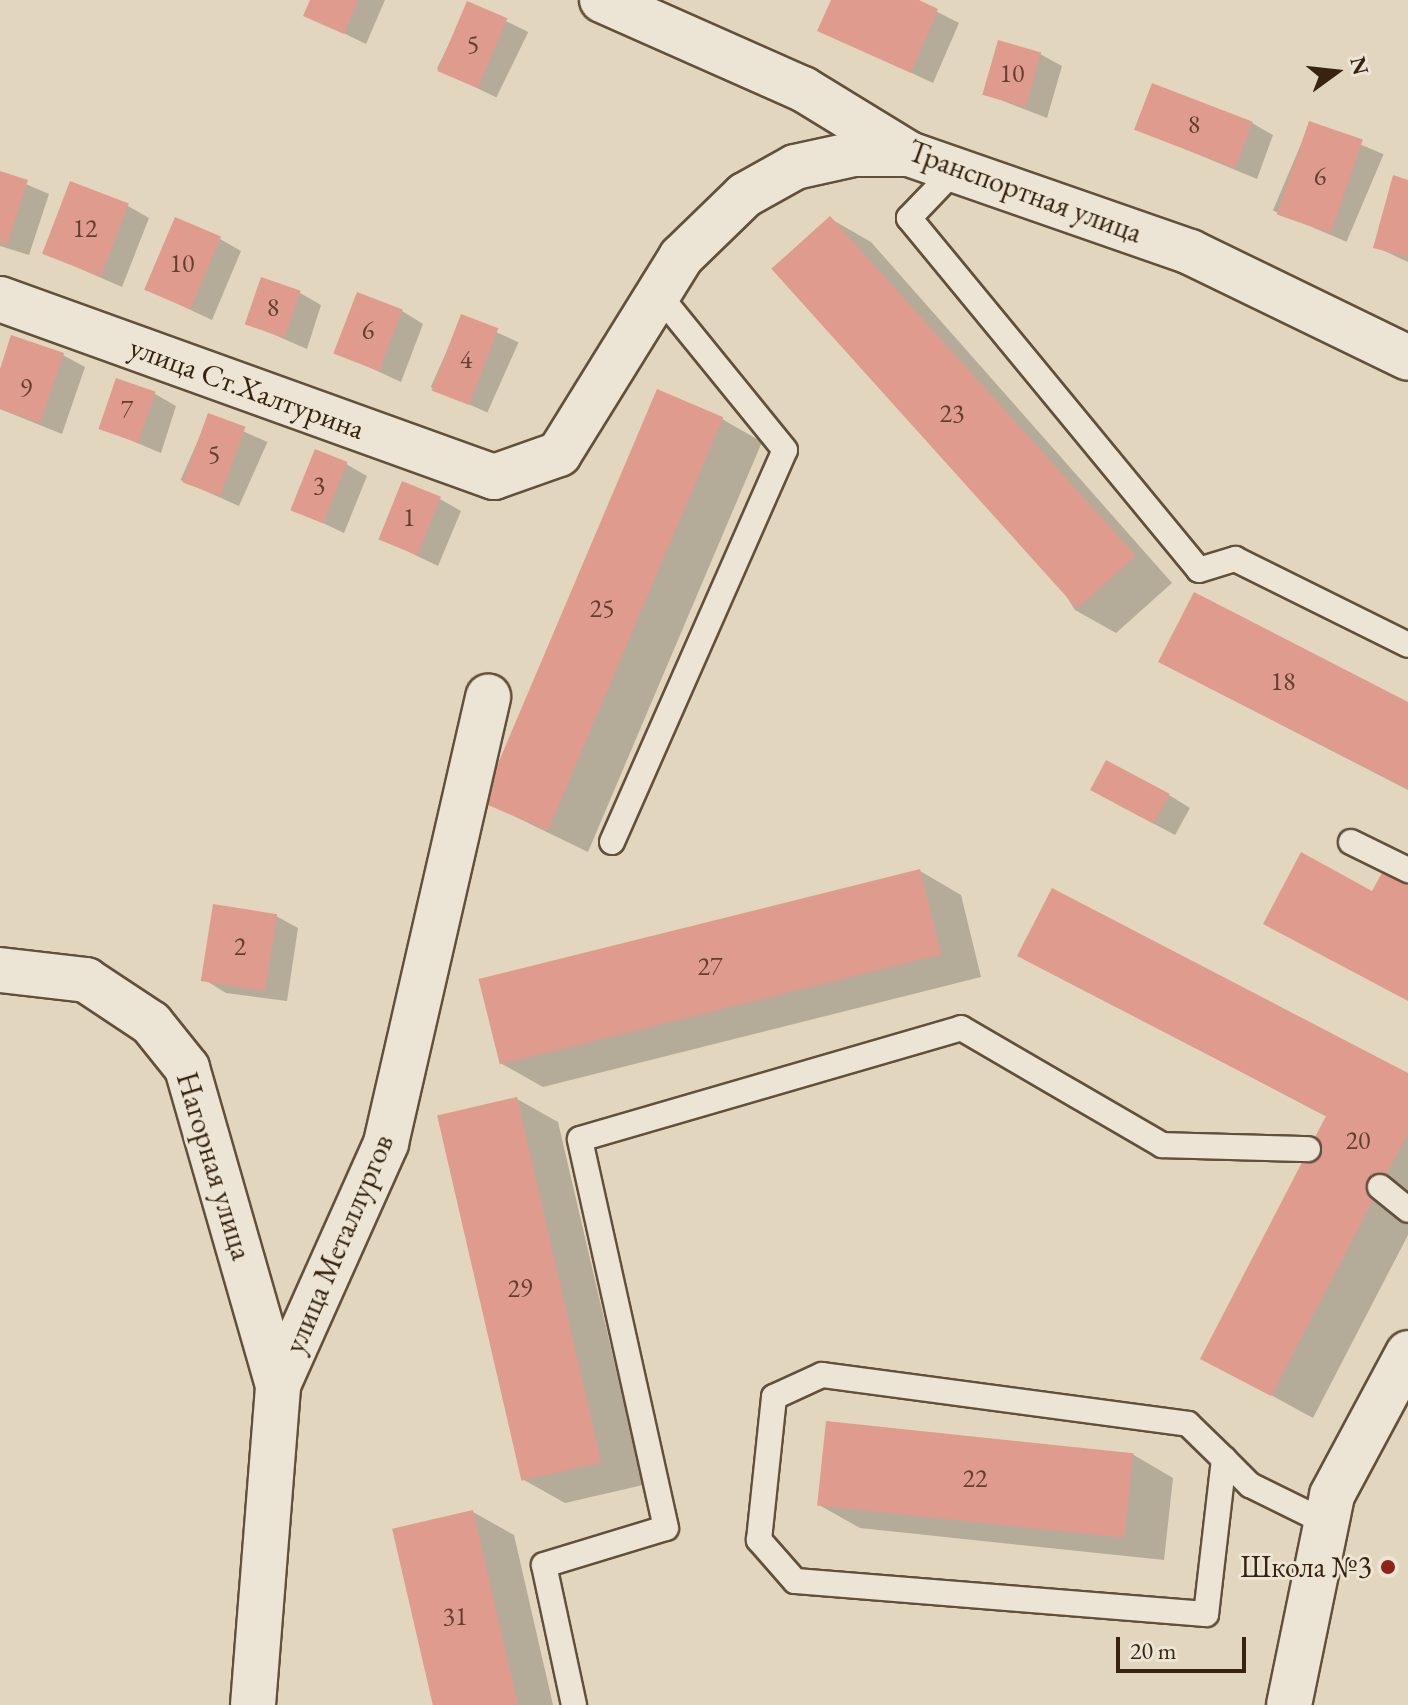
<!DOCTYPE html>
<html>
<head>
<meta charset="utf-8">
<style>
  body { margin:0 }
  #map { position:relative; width:1408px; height:1705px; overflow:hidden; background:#e2d7be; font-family:"EB Garamond",serif }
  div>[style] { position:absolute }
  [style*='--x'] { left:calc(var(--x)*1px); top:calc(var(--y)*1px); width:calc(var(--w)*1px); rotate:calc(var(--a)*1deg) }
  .shadow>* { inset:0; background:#0003; transform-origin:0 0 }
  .building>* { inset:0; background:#df9b8e; transform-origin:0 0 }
  .roads { filter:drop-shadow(2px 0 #62503a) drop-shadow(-2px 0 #62503a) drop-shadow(0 2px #62503a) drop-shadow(0 -2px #62503a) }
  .service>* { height:24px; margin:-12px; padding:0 12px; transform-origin:12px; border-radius:12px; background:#ece5d5 }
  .minor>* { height:44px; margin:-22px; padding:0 22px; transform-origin:22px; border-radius:22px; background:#ece5d5 }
  .dots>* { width:22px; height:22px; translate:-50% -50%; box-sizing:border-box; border:4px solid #ece5d5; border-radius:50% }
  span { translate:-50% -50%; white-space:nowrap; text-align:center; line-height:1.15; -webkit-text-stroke:6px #ece5d5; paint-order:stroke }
  .number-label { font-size:26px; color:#61412e }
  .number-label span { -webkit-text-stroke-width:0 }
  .street-label { font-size:30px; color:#37230e }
  .poi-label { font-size:30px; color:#37230e }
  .right { translate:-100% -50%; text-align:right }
  .north { position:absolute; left:1296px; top:32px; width:80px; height:80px; -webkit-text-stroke:6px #ece5d5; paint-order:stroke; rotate:75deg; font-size:22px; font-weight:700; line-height:32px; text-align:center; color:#37230e }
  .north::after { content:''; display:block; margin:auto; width:28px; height:36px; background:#37230e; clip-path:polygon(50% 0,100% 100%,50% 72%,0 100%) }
  .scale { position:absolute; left:1116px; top:1637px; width:130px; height:36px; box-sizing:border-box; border:4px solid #37230e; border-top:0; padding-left:10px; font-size:24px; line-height:28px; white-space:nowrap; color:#37230e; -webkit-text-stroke:6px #ece5d5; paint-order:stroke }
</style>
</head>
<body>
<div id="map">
  <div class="shadow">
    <i style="clip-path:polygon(312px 0,385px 0,366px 44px,306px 15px)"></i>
    <i style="clip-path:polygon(833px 0,914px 0,959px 23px,933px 83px,820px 30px)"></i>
    <i style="left:469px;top:3px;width:66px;height:73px;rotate:26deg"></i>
    <i style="clip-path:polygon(1040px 54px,1062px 66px,1047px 118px,985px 94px)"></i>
    <i style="clip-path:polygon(1252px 123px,1273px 135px,1257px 179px,1137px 129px)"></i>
    <i style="left:1310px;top:123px;width:80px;height:95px;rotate:23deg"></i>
    <i style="clip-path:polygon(0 173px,49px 194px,29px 255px,0 246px)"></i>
    <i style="clip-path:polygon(1408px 182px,1408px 262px,1376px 247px)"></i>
    <i style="clip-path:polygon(128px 206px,149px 218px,122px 287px,44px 253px)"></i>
    <i style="clip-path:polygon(831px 219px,871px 242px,1172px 583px,1116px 633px,1075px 610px)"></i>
    <i style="clip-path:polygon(220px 239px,241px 251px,212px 320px,146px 289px)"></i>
    <i style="clip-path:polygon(300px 293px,321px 305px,307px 349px,247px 323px)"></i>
    <i style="clip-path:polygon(402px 311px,423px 324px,401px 382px,336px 352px)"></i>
    <i style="left:462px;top:317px;width:62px;height:77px;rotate:24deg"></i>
    <i style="clip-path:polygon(63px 355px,85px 367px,62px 434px,0 409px,0 375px)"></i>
    <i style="clip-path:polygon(155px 394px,176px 406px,161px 453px,101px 428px)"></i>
    <i style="left:209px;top:416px;width:64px;height:70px;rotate:24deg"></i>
    <i style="clip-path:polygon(722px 419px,762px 442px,588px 852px,483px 801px)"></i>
    <i style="clip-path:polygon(346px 464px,367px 476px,344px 533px,293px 509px)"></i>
    <i style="clip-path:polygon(440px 499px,461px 511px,438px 566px,380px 538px)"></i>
    <i style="clip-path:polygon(1161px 661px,1408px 704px,1408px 790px,1202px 684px)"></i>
    <i style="clip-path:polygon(1169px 795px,1190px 808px,1175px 835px,1113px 802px)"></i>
    <i style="clip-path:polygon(920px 871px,961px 895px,981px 977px,543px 1087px,502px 1064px)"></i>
    <i style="clip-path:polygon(276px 916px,298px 928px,287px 1001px,226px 993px,205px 980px)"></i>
    <i style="clip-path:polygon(1020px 955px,1408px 1075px,1408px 1235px,1313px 1418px,1203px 1358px,1327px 1117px)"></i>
    <i style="clip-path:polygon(517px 1099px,558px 1122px,643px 1485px,565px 1503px,524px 1480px)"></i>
    <i style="clip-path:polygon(1132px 1454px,1173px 1478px,1164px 1560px,860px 1528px,819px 1505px)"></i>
    <i style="clip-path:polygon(473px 1512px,514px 1535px,553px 1705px,434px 1705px)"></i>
  </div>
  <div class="building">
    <i style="clip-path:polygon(310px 0,358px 0,344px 34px,303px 16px)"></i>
    <i style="clip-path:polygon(831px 0,919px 0,938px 9px,911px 73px,817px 31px)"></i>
    <i style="left:467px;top:1px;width:44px;height:76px;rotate:23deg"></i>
    <i style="left:998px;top:40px;width:45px;height:57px;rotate:16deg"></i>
    <i style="left:1152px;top:83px;width:108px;height:50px;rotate:21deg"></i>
    <i style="left:1309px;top:121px;width:57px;height:99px;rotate:19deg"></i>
    <i style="clip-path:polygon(0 171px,28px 180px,7px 245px,0 242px)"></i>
    <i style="clip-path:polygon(1393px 175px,1408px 180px,1408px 257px,1373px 248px)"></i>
    <i style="left:70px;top:181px;width:63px;height:78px;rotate:21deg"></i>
    <i style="left:830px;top:216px;width:457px;height:79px;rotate:48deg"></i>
    <i style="left:175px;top:217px;width:50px;height:79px;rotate:23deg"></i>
    <i style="left:261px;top:277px;width:42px;height:50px;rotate:19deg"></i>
    <i style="left:357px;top:292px;width:49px;height:66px;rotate:21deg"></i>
    <i style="left:461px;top:314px;width:40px;height:82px;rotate:21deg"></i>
    <i style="clip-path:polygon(11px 335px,64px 353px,40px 423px,0 409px,0 369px)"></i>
    <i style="left:116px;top:378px;width:42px;height:54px;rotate:19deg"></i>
    <i style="left:657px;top:389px;width:72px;height:449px;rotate:23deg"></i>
    <i style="left:208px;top:413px;width:40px;height:74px;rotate:20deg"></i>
    <i style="left:315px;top:449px;width:35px;height:66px;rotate:22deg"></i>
    <i style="left:402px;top:481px;width:42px;height:63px;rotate:22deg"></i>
    <i style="clip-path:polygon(1194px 592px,1408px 702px,1408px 789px,1158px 662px)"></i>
    <i style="left:1106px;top:760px;width:72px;height:34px;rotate:28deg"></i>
    <i style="clip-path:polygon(1301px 852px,1372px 891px,1383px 871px,1408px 885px,1408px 1001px,1263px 924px)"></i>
    <i style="left:920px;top:869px;width:88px;height:455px;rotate:76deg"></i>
    <i style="clip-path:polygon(1052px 888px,1408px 1073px,1408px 1133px,1271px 1396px,1200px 1359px,1326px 1116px,1017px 956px)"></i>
    <i style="left:213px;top:904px;width:65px;height:78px;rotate:9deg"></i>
    <i style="left:517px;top:1097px;width:375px;height:82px;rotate:77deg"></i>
    <i style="left:826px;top:1421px;width:309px;height:85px;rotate:6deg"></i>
    <i style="left:473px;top:1510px;width:200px;height:83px;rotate:77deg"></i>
  </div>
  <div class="roads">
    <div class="service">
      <i style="--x:956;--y:169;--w:68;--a:133.8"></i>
      <i style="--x:909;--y:218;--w:456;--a:50.5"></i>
      <i style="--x:1199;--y:570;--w:38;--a:-17"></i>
      <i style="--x:1235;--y:559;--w:193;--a:26.4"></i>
      <i style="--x:612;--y:842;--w:428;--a:-66.2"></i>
      <i style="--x:785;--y:450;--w:198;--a:-129.1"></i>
      <i style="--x:1351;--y:842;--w:64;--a:26.2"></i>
      <i style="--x:1380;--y:1187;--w:36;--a:39"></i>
      <i style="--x:1224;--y:1459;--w:156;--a:96.6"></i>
      <i style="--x:1206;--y:1614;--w:412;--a:-175.4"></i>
      <i style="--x:795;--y:1581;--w:55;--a:-131.3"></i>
      <i style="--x:759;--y:1540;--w:144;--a:-84"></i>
      <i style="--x:774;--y:1397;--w:53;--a:-24.6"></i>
      <i style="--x:822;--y:1375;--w:369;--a:7.6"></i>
      <i style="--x:1188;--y:1424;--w:50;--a:44.2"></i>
      <i style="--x:1224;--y:1459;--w:37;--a:45"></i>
      <i style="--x:1250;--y:1485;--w:86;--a:26.3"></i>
      <i style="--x:574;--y:1705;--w:143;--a:-102.1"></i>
      <i style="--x:544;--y:1565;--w:127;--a:-16.9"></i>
      <i style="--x:666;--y:1528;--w:398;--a:-102.5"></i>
      <i style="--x:580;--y:1139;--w:397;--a:-16.2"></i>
      <i style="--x:961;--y:1028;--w:233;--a:30.2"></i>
      <i style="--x:1162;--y:1145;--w:146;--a:1.6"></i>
    </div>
    <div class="minor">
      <i style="--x:602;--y:0;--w:220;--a:23.9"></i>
      <i style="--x:803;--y:89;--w:124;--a:31.5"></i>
      <i style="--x:909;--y:154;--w:298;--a:19.2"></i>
      <i style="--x:1190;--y:252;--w:242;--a:25.9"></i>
      <i style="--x:0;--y:299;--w:525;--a:19.82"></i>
      <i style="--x:494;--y:477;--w:69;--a:-19.5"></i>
      <i style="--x:559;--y:454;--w:232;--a:-58.2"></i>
      <i style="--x:681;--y:257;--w:89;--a:-44.1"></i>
      <i style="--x:745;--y:195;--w:57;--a:-29.2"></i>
      <i style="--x:795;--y:167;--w:60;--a:-12.4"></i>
      <i style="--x:854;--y:154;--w:55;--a:0"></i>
      <i style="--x:0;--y:970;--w:87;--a:6.6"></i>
      <i style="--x:86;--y:980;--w:78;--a:33.5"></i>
      <i style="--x:151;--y:1023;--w:58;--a:51.3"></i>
      <i style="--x:187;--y:1068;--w:330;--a:74"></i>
      <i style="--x:253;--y:1705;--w:321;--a:-85.5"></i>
      <i style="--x:278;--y:1385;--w:265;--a:-65.9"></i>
      <i style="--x:386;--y:1143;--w:458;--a:-77.1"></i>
      <i style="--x:1289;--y:1705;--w:214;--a:-78.4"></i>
      <i style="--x:1332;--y:1495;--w:161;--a:-61.8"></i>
    </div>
  </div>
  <div class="dots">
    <i style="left:1388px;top:1567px;background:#8f2418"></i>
  </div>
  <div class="number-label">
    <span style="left:473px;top:45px">5</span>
    <span style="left:1012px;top:74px">10</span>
    <span style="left:1194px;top:125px">8</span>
    <span style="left:1320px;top:177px">6</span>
    <span style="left:85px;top:229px">12</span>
    <span style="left:182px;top:264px">10</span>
    <span style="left:273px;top:308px">8</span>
    <span style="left:368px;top:331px">6</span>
    <span style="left:466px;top:360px">4</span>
    <span style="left:26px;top:389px">9</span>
    <span style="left:127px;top:410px">7</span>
    <span style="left:952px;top:414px">23</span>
    <span style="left:214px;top:455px">5</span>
    <span style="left:319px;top:486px">3</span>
    <span style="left:409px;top:518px">1</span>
    <span style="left:602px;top:609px">25</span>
    <span style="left:1283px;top:682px">18</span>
    <span style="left:240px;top:947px">2</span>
    <span style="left:710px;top:967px">27</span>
    <span style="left:1358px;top:1141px">20</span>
    <span style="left:520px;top:1289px">29</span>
    <span style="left:975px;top:1479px">22</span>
    <span style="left:455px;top:1617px">31</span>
  </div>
  <div class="street-label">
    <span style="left:1025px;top:192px;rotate:20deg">Транспортная улица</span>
    <span style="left:247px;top:388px;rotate:20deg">улица Ст.Халтурина</span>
    <span style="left:214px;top:1166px;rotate:73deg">Нагорная улица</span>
    <span style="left:339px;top:1244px;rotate:-67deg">улица Металлургов</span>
  </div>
  <div class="poi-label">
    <span class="right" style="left:1372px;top:1567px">Школа №3</span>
  </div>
  <div class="north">N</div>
  <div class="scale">20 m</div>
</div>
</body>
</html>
